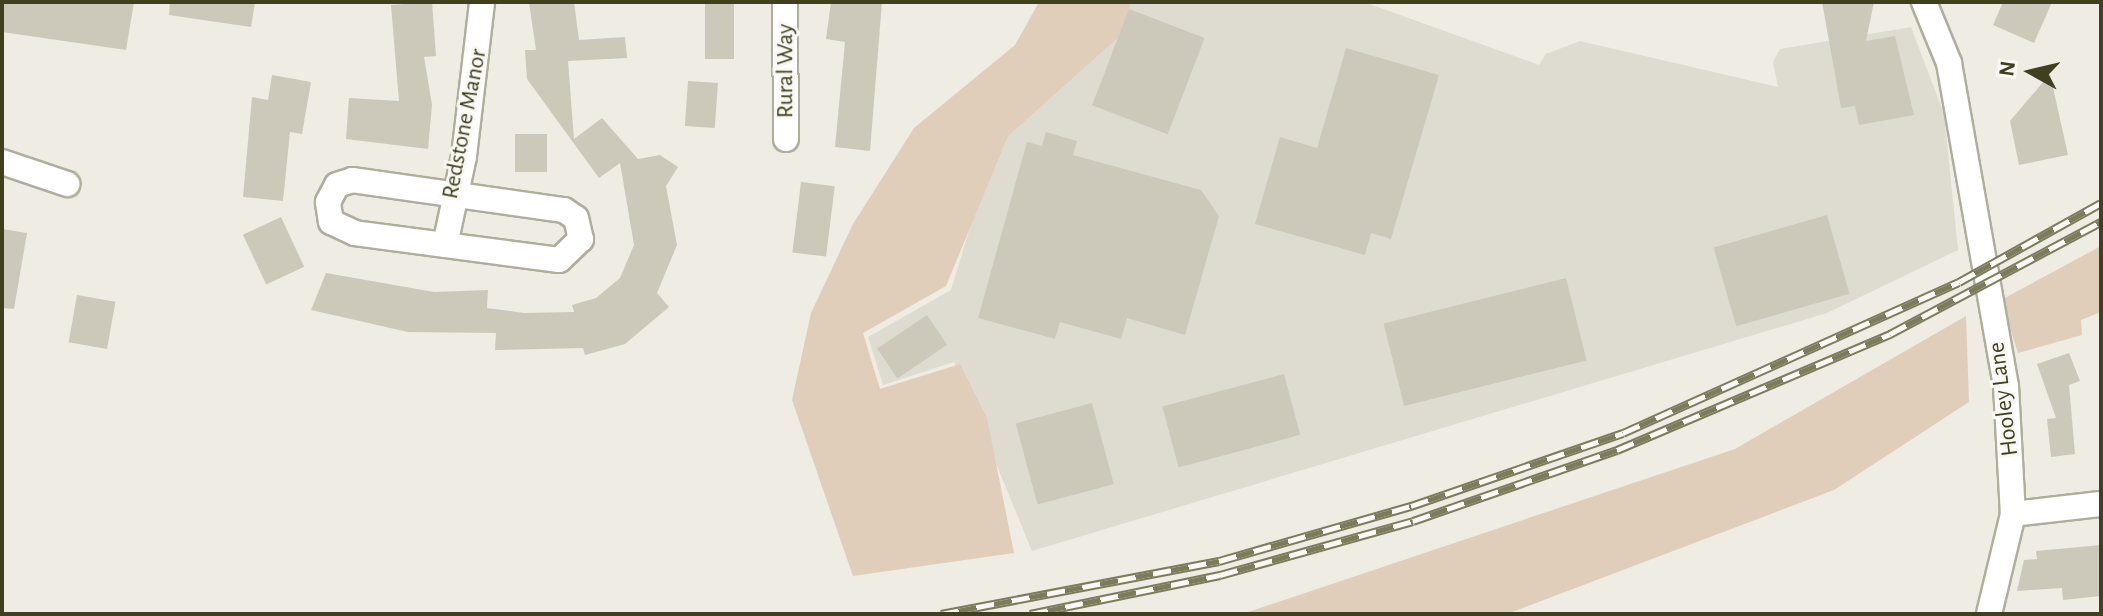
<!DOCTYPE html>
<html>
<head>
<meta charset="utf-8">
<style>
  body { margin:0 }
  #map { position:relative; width:2103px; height:616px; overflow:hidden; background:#eeece3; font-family:"Alegreya Sans",sans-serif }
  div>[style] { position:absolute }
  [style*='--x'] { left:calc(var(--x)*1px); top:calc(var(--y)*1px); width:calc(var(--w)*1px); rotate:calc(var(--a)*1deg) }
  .built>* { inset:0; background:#dedcd1 }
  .green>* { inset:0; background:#e0ceba }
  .building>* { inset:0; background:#ccc9bb; transform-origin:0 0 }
  .roads { filter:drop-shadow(2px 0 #afae9d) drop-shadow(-2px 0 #afae9d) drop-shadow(0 2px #afae9d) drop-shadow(0 -2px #afae9d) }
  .street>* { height:24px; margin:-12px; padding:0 12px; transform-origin:12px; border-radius:12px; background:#fff }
  .rail>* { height:9px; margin-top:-4.5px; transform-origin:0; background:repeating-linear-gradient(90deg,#faf8f4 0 18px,#7c7b5c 0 36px); box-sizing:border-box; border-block:2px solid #7c7b5c }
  span { translate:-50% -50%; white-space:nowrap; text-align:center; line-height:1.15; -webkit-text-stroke:6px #faf8f4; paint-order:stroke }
  .street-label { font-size:24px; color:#404021 }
  .frame { position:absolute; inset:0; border:4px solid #404021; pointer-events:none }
  .north { position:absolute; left:1991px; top:32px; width:80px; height:80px; -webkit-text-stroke:6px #faf8f4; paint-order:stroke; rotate:278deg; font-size:22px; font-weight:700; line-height:32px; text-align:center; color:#404021 }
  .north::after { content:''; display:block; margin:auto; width:28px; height:36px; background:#404021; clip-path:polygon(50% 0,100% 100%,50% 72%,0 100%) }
</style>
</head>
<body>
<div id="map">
  <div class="built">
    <i style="clip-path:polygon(1073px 2px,1364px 2px,1539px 65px,1546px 54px,1580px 41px,1778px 87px,1773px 62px,1780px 49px,1911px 27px,1944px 114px,1958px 250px,1827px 313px,1032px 551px,954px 362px,883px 385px,868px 337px,951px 290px,1010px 96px)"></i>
  </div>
  <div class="green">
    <i style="clip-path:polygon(1039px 2px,1131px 2px,1121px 35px,1008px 136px,946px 286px,863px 333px,880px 389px,960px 364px,987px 418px,1014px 553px,853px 576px,792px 400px,811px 313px,853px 224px,914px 128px,1015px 45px)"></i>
    <i style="clip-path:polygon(2101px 246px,2101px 312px,2081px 320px,2082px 335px,2018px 353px,2001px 300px)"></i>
    <i style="clip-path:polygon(1966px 316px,1969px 402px,1834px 490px,1507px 614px,1242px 614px,1735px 449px)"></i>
  </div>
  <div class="building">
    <i style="clip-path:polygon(2px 2px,134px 2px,126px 50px,2px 32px)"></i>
    <i style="clip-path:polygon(170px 2px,255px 2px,251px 27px,169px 15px)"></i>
    <i style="clip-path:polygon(432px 2px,436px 56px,424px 57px,432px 105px,428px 149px,346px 139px,349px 98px,399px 101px,391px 5px)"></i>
    <i style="clip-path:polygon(529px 2px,574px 2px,579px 40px,625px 37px,627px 58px,568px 61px,574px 139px,602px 118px,638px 159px,660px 155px,678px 167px,666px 186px,677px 245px,657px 293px,669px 307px,625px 344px,585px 355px,583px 348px,495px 350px,496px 333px,408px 332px,311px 310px,326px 273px,434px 292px,488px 290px,487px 308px,524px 313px,574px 312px,572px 305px,596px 298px,620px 278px,634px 245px,620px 163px,599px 178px,527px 79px,525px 50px,536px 50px)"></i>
    <i style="left:705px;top:2px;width:29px;height:57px"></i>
    <i style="clip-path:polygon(831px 2px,882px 2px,870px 151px,835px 147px,845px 42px,826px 39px)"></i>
    <i style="clip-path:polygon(1822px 2px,1874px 2px,1866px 41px,1895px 36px,1914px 115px,1859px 125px,1855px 106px,1841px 108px)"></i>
    <i style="clip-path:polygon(2003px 2px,2052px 2px,2034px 43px,1993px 25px)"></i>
    <i style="left:1129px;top:9px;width:81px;height:103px;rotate:21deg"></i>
    <i style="clip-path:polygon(1346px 48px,1439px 75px,1391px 239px,1371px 233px,1365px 255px,1255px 224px,1280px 137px,1317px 148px)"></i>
    <i style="clip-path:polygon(2050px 74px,2068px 155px,2019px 165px,2010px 121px)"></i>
    <i style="clip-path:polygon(272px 75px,311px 82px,302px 134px,290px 132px,283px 201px,243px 197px,252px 97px,268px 100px)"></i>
    <i style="left:688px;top:81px;width:30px;height:45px;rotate:4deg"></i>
    <i style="clip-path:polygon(1046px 132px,1077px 141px,1073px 155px,1201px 190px,1219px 216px,1185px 335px,1127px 318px,1121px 339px,1060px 322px,1055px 339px,978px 318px,1027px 142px,1042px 146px)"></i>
    <i style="left:515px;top:134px;width:32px;height:38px"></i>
    <i style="left:801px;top:182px;width:34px;height:71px;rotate:7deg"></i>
    <i style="left:1827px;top:215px;width:82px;height:118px;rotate:74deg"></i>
    <i style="left:281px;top:217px;width:55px;height:42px;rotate:65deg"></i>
    <i style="clip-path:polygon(2px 229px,27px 233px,14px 309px,2px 308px)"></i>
    <i style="left:1566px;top:278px;width:85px;height:188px;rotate:76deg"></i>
    <i style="left:77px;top:295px;width:39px;height:48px;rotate:10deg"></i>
    <i style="left:927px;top:315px;width:36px;height:60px;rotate:56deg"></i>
    <i style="clip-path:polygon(2069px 353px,2080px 381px,2069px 385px,2075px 454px,2051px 457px,2047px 419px,2056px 418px,2037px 364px)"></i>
    <i style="left:1284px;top:374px;width:63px;height:126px;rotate:75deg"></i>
    <i style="left:1092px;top:403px;width:84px;height:79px;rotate:75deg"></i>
    <i style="clip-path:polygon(2101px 545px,2101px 596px,2063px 600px,2062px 588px,2017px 591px,2024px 560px,2037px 559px,2036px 551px)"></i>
  </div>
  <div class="roads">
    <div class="street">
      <i style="--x:785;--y:2;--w:137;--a:89.6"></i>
      <i style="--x:1924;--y:2;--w:66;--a:67.7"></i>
      <i style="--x:1949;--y:63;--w:328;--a:80"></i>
      <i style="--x:2006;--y:386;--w:128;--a:86.9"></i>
      <i style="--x:2013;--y:514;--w:103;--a:103.5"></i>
      <i style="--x:2;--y:162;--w:69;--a:18.7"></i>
      <i style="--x:352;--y:180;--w:214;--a:8.1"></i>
      <i style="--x:564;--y:210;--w:14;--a:34"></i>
      <i style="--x:576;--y:218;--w:22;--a:77"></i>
      <i style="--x:581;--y:239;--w:30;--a:136"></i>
      <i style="--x:559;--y:260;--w:206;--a:-172.5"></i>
      <i style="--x:355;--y:233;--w:26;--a:-155"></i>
      <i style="--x:331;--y:222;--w:20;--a:-99"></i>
      <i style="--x:328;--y:202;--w:19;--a:-62"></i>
      <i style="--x:337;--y:185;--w:16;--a:-18"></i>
      <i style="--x:445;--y:245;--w:91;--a:-77.9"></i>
      <i style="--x:464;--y:156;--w:155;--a:-83.3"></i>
      <i style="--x:2013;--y:514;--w:89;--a:-6.5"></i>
    </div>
  </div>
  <div class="rail">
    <i style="--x:941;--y:614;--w:283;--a:-10.8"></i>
    <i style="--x:1219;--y:561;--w:200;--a:-16"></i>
    <i style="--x:1411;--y:506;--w:224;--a:-19"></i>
    <i style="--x:1623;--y:433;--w:368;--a:-24.2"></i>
    <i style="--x:1959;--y:282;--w:162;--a:-29.1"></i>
    <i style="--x:1030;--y:614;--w:194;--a:-11.6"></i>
    <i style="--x:1220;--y:575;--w:200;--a:-15.6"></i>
    <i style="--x:1413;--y:521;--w:216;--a:-19.2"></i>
    <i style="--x:1617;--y:450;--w:297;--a:-23"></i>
    <i style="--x:1890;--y:334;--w:239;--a:-28"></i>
  </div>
  <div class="street-label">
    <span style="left:786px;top:71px;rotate:-90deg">Rural Way</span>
    <span style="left:465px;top:124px;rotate:-79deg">Redstone Manor</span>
    <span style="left:2004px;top:399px;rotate:-97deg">Hooley Lane</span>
  </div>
  <div class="frame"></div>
  <div class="north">N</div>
</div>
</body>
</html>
